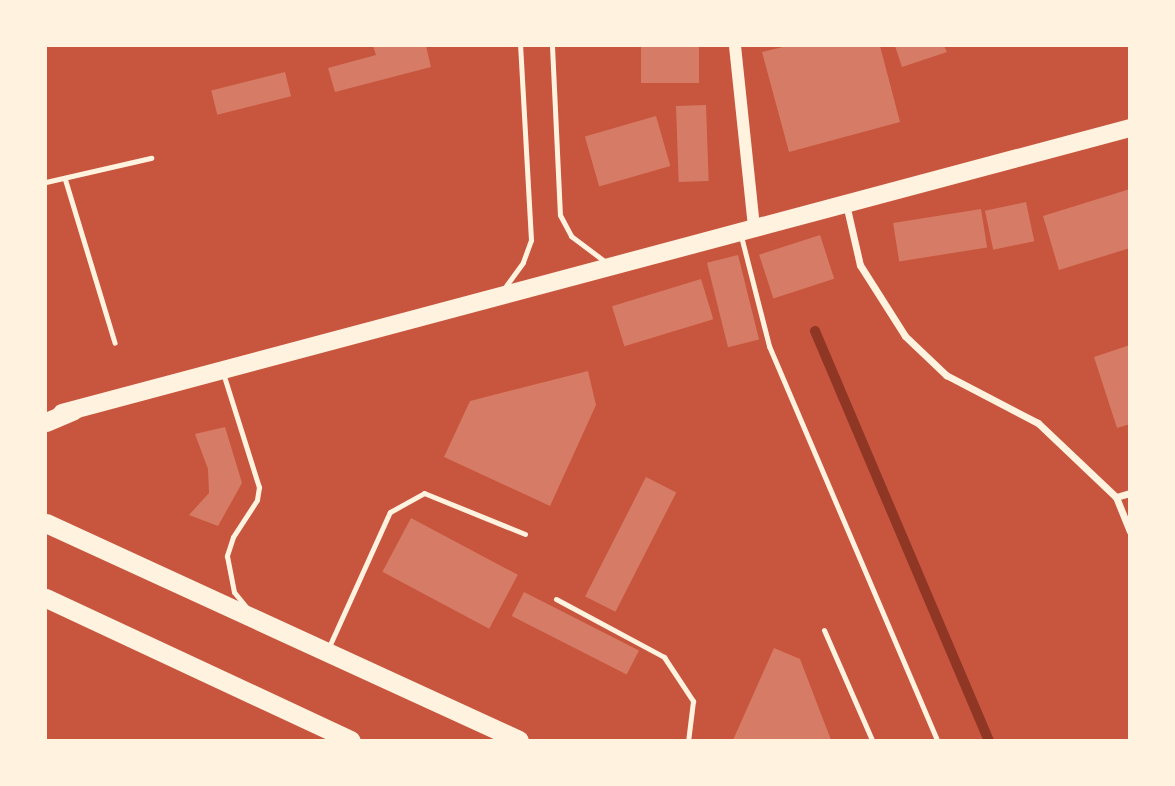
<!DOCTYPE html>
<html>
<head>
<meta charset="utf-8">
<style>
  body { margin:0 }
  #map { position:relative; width:1175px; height:786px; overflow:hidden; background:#c8553d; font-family:"Noto Sans",sans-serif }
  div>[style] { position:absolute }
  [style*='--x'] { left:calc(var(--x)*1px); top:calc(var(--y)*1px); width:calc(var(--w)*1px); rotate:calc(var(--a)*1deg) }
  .stream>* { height:10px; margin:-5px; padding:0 5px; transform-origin:5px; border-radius:5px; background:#8f3625 }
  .building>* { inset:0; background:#d67c66; transform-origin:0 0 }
  .path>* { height:4.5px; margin:-2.25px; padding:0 2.25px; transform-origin:2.25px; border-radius:2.25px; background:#fff3e0 }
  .service>* { height:5px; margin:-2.5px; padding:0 2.5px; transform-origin:2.5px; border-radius:2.5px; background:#fff3e0 }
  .minor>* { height:7px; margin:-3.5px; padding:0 3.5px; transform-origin:3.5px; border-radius:3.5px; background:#fff3e0 }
  .tertiary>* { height:12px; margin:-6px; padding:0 6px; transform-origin:6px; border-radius:6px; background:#fff3e0 }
  .primary>* { height:18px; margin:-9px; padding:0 9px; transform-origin:9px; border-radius:9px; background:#fff3e0 }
  .trunk>* { height:19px; margin:-9.5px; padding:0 9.5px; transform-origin:9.5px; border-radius:9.5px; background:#fff3e0 }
  span { translate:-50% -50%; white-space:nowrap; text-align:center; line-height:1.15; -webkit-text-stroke:6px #fff3e0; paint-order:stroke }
  .frame { position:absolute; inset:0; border:47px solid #fff3e0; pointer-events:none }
</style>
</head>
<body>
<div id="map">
  <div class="stream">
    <i style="--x:815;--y:331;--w:444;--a:67"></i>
  </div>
  <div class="building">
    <i style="clip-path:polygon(373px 46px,426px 46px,431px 67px,335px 92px,328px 68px,376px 55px)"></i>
    <i style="left:641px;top:46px;width:58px;height:37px"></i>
    <i style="clip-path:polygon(787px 46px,880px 46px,900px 122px,789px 152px,762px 52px)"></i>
    <i style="clip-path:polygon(895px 46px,944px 46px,947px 52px,902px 67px)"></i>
    <i style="left:285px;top:72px;width:25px;height:76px;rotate:76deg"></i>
    <i style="left:706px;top:105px;width:76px;height:30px;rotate:88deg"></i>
    <i style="left:656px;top:116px;width:52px;height:74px;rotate:74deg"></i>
    <i style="clip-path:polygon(1130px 189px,1130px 248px,1059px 270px,1043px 216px)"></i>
    <i style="left:1026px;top:202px;width:40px;height:42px;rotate:78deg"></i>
    <i style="left:981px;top:209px;width:39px;height:89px;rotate:81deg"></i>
    <i style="left:820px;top:235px;width:46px;height:64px;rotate:72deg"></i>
    <i style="left:738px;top:255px;width:87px;height:32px;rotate:76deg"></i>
    <i style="left:701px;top:279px;width:42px;height:93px;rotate:73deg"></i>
    <i style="clip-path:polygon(1130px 345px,1130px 424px,1117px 428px,1094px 357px)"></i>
    <i style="clip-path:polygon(588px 371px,596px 405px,550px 506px,444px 457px,470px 401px)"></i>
    <i style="clip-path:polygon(225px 427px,242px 483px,218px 526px,189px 515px,209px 493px,208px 469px,195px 434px)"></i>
    <i style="left:646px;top:477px;width:34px;height:134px;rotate:27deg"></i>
    <i style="left:411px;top:518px;width:121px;height:61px;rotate:28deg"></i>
    <i style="left:524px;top:592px;width:129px;height:27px;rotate:27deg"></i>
    <i style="clip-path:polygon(774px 648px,800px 659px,831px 740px,733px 740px)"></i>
  </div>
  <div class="path">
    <i style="--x:65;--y:178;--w:172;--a:73.1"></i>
    <i style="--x:46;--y:182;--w:108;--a:-12.9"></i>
  </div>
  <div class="service">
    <i style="--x:552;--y:46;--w:169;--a:87.3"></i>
    <i style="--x:560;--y:215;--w:24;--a:62"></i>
    <i style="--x:571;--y:236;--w:45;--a:36.9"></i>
    <i style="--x:741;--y:236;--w:114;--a:75.7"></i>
    <i style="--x:769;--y:346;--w:428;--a:66.9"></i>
    <i style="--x:503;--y:290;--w:34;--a:-54"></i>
    <i style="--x:523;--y:262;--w:23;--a:-70"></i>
    <i style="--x:531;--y:240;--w:194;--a:-93.2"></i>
    <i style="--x:223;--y:373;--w:120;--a:72.5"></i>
    <i style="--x:259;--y:487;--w:13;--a:99"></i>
    <i style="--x:257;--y:500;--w:44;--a:123"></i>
    <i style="--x:233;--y:537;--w:20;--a:108"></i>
    <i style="--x:227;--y:556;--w:37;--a:79"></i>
    <i style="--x:234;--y:592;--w:21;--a:51"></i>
    <i style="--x:556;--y:599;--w:123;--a:28.2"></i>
    <i style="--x:664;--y:657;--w:53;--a:56.6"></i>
    <i style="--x:693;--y:701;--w:39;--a:97"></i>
    <i style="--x:824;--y:630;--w:120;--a:66.4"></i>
    <i style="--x:328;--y:649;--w:150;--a:-65.7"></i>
    <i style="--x:390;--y:512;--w:39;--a:-29"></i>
    <i style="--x:424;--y:493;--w:109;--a:22.1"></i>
  </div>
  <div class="minor">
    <i style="--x:846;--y:204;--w:63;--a:77.1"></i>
    <i style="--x:860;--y:265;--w:84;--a:57.6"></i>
    <i style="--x:905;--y:336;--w:57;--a:43.6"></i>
    <i style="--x:946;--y:375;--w:104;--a:27.6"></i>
    <i style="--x:1038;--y:423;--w:108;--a:43.5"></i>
    <i style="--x:1116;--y:497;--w:37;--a:68"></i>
    <i style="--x:1116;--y:497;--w:15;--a:-16"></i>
  </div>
  <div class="tertiary">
    <i style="--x:735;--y:46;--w:181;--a:84"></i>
  </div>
  <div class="primary">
    <i style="--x:62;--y:413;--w:1105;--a:-14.94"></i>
  </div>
  <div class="trunk">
    <i style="--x:46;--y:422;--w:30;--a:-23"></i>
    <i style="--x:46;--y:523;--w:520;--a:24.64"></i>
    <i style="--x:46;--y:598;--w:336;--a:25"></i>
  </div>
  <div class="frame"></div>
</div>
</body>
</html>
